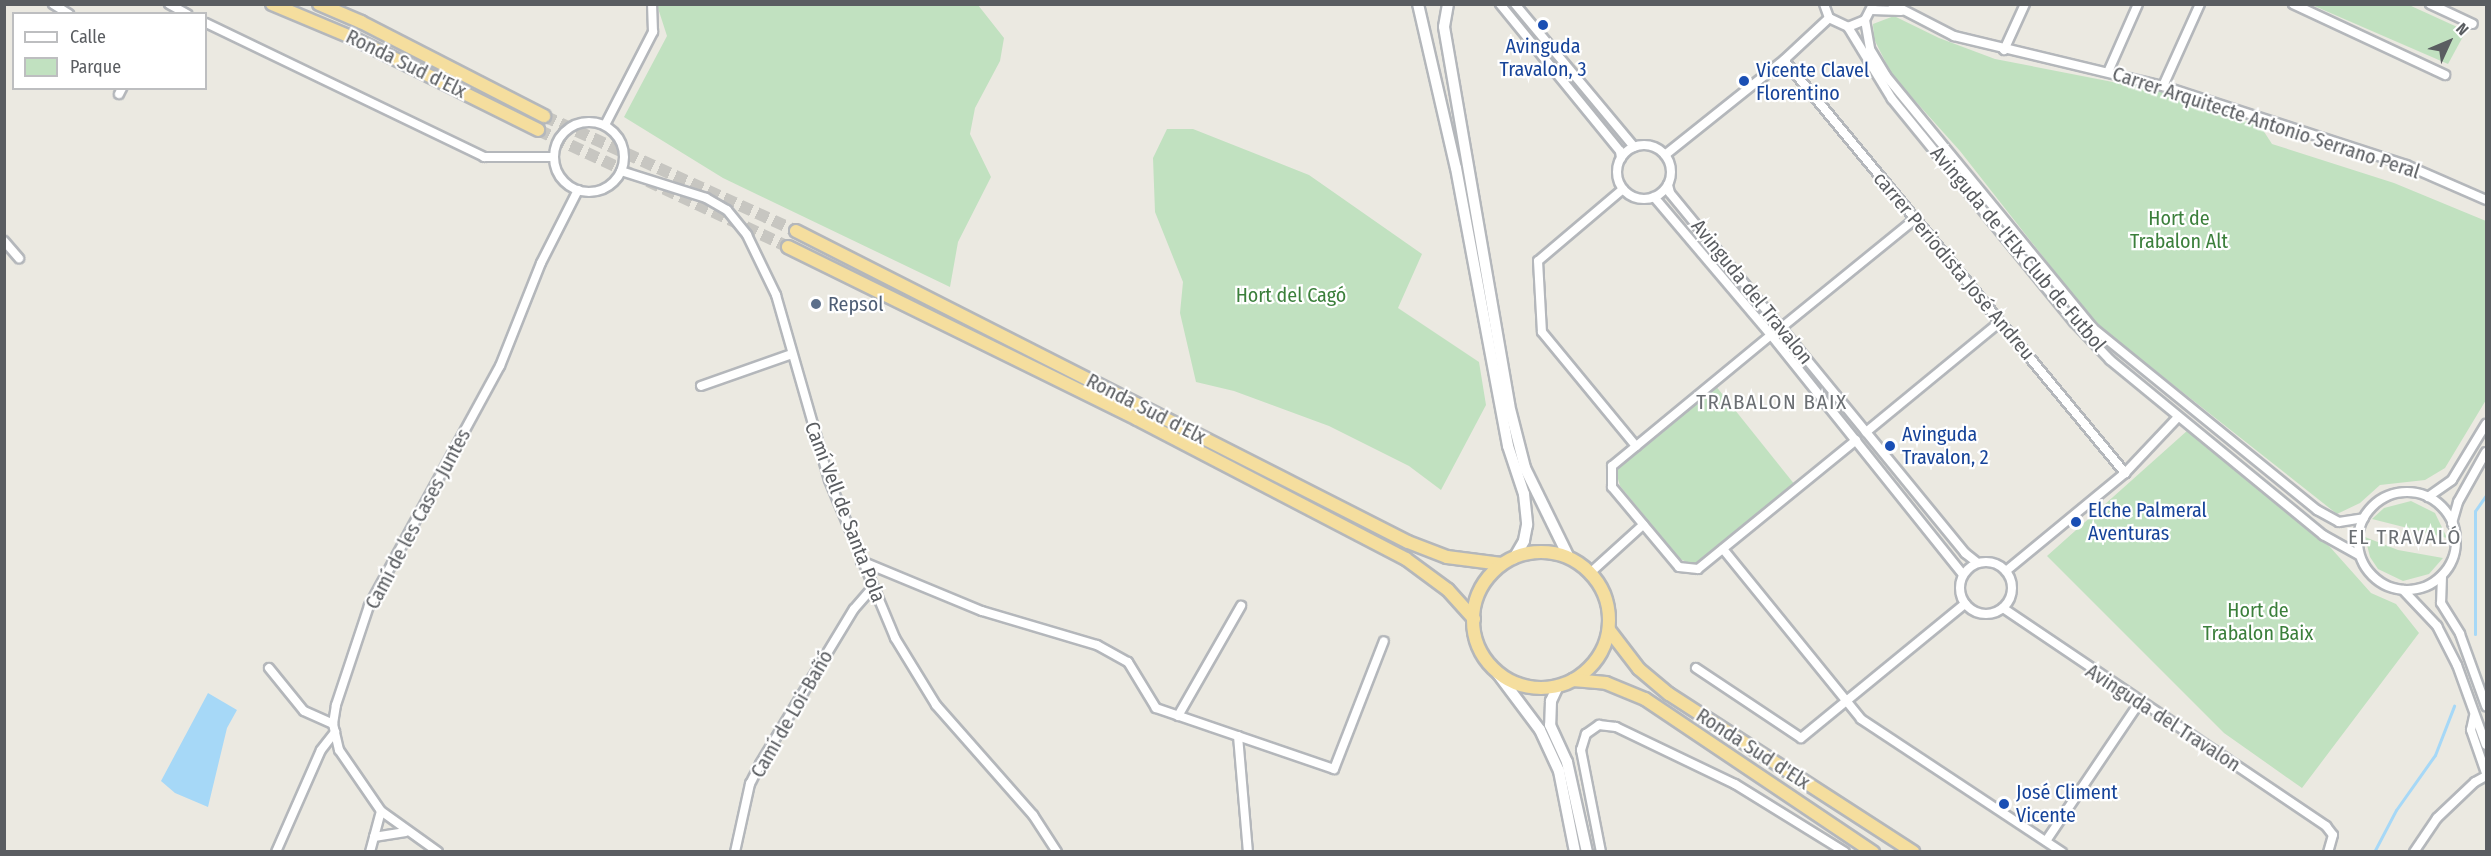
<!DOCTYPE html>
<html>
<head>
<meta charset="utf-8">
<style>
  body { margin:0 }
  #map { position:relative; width:2491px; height:856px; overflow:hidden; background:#ebe9e1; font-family:"Fira Sans Condensed",sans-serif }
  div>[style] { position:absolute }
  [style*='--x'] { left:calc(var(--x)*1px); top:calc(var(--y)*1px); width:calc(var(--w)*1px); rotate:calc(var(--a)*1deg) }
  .green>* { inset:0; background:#c1e1c0 }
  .water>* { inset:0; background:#a6d8f7 }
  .stream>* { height:3px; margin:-1.5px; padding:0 1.5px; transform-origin:1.5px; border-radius:1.5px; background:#a6d8f7 }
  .trunk-tunnel>* { height:12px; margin-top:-6px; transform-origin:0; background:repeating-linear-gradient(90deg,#c7c6c1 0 12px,transparent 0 18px) }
  .roads { filter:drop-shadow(2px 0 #b4b7bb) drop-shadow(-2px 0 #b4b7bb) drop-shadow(0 2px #b4b7bb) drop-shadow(0 -2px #b4b7bb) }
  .minor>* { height:8px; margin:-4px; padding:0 4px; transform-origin:4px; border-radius:4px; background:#fff }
  .minor>.ring { margin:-4px; padding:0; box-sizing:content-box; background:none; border:8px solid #fff; border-radius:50% }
  .secondary>* { height:10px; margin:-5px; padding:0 5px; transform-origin:5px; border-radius:5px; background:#fff }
  .trunk>* { height:12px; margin:-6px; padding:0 6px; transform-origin:6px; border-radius:6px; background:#f5de9e }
  .trunk>.ring { margin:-6px; padding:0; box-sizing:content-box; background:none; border:12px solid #f5de9e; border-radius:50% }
  .dots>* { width:16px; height:16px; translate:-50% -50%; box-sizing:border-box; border:3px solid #fff; border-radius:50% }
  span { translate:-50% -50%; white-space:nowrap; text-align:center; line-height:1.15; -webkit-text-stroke:4.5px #fff; paint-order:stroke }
  .transit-label { font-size:20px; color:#164399 }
  .left { translate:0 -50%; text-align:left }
  .street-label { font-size:20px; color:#5a5d61 }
  .park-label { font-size:20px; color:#3b7f3b }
  .service-label { font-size:20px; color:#4e5e75 }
  .neighbourhood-label { font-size:21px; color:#6b6f73; letter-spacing:1.5px }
  .frame { position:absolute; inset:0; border:6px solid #5a5d61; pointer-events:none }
  .legend { position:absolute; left:12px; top:12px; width:195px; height:78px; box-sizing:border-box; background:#fff; border:2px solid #bdbec0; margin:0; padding:8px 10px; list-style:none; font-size:18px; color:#5a5d61 }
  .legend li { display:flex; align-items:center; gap:12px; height:30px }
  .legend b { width:30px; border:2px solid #bdbec0 }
  .north { position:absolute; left:2419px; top:12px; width:60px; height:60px; -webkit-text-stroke:4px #fff; paint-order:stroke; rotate:46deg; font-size:16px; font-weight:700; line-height:24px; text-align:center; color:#5a5d61 }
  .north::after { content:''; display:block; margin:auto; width:21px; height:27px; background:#5a5d61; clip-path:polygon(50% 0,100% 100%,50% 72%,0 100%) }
</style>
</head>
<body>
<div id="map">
  <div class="green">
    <i style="clip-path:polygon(657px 5px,978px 5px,1004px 38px,1000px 61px,975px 108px,970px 134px,991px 177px,958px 242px,950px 287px,723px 178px,624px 117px,667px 36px)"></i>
    <i style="clip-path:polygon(2312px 5px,2409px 5px,2466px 31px,2448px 64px)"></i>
    <i style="clip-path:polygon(1894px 16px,1939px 38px,1995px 59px,2164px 92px,2261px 127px,2272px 144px,2394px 183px,2486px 221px,2486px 400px,2445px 468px,2425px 480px,2380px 485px,2360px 503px,2337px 514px,2096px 324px,1960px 151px,1892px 75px,1874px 39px,1873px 24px)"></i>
    <i style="clip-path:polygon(1167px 129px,1193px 129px,1309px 175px,1422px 254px,1398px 308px,1479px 362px,1486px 405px,1441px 490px,1409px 466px,1329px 426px,1234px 391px,1196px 382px,1180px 313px,1183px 282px,1155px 212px,1153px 158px)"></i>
    <i style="clip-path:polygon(1715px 385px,1795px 485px,1700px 563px,1689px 563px,1680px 559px,1620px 486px,1616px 472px,1622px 462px)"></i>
    <i style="clip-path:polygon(2188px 430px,2330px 547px,2371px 593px,2396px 604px,2419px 633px,2302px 788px,2224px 733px,2047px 556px)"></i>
    <i style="clip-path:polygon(2411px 501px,2435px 513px,2447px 538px,2372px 519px,2384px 508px)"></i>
    <i style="clip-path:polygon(2365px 537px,2398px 550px,2443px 558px,2429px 574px,2403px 581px,2378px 569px,2370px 557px)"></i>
  </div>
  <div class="water">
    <i style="clip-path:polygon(208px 693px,237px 710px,227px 728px,208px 807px,175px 793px,161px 781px)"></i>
  </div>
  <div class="stream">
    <i style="--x:2475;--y:634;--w:123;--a:-90"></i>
    <i style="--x:2475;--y:511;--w:19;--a:-55"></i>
    <i style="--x:2374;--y:852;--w:47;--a:-62.4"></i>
    <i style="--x:2396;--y:810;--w:67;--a:-54.7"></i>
    <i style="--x:2435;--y:755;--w:53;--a:-68.8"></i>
  </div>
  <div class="trunk-tunnel">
    <i style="--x:544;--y:116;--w:277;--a:24.5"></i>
    <i style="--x:538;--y:130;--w:104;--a:25.1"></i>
    <i style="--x:648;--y:181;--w:155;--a:25.2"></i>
  </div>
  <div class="roads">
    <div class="minor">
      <i style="--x:53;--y:4;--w:19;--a:32"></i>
      <i style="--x:169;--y:4;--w:21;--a:29"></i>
      <i style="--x:1500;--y:4;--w:190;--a:50.8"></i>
      <i style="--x:1620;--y:151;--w:7;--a:82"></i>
      <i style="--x:1515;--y:4;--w:186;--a:50.2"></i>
      <i style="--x:1824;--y:4;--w:15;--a:70"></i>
      <i style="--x:1829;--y:18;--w:21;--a:25"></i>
      <i style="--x:1848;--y:27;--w:18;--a:-22"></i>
      <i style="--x:1865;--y:20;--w:18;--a:-63"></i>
      <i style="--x:1892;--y:4;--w:70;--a:27.3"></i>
      <i style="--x:1954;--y:36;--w:215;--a:13.5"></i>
      <i style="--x:2163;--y:86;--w:256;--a:18"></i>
      <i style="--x:2406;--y:165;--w:87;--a:23.6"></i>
      <i style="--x:2293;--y:4;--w:168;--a:25"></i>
      <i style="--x:2430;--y:4;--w:47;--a:24.9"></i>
      <i style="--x:1872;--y:10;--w:29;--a:2"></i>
      <i style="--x:1865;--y:20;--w:29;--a:80"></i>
      <i style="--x:1870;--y:49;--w:31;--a:59"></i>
      <i style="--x:1886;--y:76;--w:326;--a:50.6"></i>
      <i style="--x:2093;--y:328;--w:289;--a:39.1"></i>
      <i style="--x:2317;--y:510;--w:25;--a:29"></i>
      <i style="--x:2339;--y:522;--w:25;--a:-9"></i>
      <i style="--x:206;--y:23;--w:309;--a:25.7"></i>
      <i style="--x:484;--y:157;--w:70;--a:0"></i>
      <i style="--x:1848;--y:27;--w:84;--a:58.6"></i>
      <i style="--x:1892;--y:99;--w:288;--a:50.8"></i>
      <i style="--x:2074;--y:322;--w:52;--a:46.5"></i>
      <i style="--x:2110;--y:360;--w:276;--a:39.4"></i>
      <i style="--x:2323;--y:535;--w:41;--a:29.1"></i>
      <i style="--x:2004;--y:50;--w:51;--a:-65.5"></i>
      <i style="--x:1784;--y:60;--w:536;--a:50.45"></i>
      <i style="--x:2108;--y:72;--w:74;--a:-66.2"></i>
      <i style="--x:2163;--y:86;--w:90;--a:-65.7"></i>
      <i style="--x:119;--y:94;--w:7;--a:-63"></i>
      <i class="ring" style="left:554px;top:122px;width:62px;height:62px"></i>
      <i style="--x:605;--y:125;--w:105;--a:-62.7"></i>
      <i style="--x:653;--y:32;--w:28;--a:-92"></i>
      <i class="ring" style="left:1617px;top:145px;width:46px;height:46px"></i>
      <i style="--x:1665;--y:155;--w:152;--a:-38.6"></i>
      <i style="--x:1784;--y:60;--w:62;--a:-43"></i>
      <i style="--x:621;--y:171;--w:89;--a:17.6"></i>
      <i style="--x:706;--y:198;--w:24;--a:30"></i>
      <i style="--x:727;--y:210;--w:32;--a:51"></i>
      <i style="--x:747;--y:235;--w:67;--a:64.2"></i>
      <i style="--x:776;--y:295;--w:192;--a:74"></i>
      <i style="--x:829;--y:480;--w:171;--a:67.3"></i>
      <i style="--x:895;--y:638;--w:79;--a:58.5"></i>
      <i style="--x:936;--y:705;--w:147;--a:48.6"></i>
      <i style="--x:1033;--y:815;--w:44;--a:57"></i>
      <i style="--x:1668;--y:185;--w:8;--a:76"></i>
      <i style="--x:1670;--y:193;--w:175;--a:50.6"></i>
      <i style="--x:1781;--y:328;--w:291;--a:50.7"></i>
      <i style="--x:1965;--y:553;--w:16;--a:38"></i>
      <i style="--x:1623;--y:189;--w:111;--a:139.7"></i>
      <i style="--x:1538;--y:261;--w:71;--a:86.8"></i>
      <i style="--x:1542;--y:332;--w:148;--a:50.5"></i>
      <i style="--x:1654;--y:197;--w:181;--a:49.7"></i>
      <i style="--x:1771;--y:335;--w:307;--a:51.3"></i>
      <i style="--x:4;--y:241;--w:23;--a:49"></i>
      <i style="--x:1781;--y:328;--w:173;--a:-39.1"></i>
      <i style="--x:1771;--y:335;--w:206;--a:140.5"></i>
      <i style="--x:1612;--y:466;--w:21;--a:90"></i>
      <i style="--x:1612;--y:487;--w:104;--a:50.1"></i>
      <i style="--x:1679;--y:567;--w:19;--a:6"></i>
      <i style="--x:1698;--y:569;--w:204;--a:-39.2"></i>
      <i style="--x:701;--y:386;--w:96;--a:-19.4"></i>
      <i style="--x:1866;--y:432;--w:173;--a:-39.4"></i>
      <i class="ring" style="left:2358px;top:492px;width:90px;height:90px"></i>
      <i style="--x:2428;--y:497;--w:29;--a:-35"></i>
      <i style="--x:2452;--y:480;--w:66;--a:-58.7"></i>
      <i style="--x:2452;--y:523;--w:22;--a:-74"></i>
      <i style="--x:2458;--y:502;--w:57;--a:-60.8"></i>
      <i style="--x:1723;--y:549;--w:219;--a:50.9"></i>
      <i style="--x:1861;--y:719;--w:241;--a:33.5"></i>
      <i style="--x:861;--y:561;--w:131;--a:22.5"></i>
      <i style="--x:982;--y:611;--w:120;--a:16.5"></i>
      <i style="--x:1097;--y:645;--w:35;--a:29"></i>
      <i style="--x:1128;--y:662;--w:54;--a:58.7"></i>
      <i style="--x:1156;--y:708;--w:188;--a:18.9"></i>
      <i style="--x:1334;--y:769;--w:137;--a:-68.7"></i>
      <i class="ring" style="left:1960px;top:562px;width:44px;height:44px"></i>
      <i style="--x:2006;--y:571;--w:154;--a:-39.5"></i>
      <i style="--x:2125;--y:473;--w:77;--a:-46.6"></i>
      <i style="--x:1590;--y:573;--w:72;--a:-42.2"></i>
      <i style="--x:2442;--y:576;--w:27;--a:92"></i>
      <i style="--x:2441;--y:603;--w:36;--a:58"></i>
      <i style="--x:2460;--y:634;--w:77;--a:70.1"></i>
      <i style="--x:2403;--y:590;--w:50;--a:46.6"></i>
      <i style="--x:2437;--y:626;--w:44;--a:62.9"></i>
      <i style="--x:2457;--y:665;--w:85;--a:70.1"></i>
      <i style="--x:2003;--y:608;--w:390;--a:34"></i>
      <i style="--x:2326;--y:826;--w:11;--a:52"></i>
      <i style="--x:2333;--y:835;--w:18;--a:106"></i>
      <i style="--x:269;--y:668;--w:55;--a:50.9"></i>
      <i style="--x:304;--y:711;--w:32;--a:24"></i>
      <i style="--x:1696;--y:668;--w:126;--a:33.7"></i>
      <i style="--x:1801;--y:738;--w:212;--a:-39.3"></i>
      <i style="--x:1178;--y:716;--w:127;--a:-60.2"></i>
      <i style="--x:2474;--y:716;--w:14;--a:102"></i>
      <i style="--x:2471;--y:730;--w:46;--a:70.8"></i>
      <i style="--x:1238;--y:736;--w:116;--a:85.1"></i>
      <i style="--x:381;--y:811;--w:70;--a:35.7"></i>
      <i style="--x:374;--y:837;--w:32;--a:-9"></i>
      <i style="--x:2046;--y:841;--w:166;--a:-56"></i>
      <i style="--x:276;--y:852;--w:111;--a:-66.2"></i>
      <i style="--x:321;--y:750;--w:23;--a:-52"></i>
      <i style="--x:370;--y:852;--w:42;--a:-75"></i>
      <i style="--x:381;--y:811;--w:74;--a:-124.5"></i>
      <i style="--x:339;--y:750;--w:27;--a:-103"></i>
      <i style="--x:333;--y:724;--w:19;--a:-81"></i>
      <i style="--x:336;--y:705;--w:104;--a:-71.6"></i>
      <i style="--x:369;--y:606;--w:273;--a:-61.4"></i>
      <i style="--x:500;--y:366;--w:111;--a:-68.3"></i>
      <i style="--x:541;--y:263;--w:82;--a:-63.1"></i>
      <i style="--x:735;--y:852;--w:70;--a:-77.6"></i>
      <i style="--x:750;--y:784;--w:22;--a:-63"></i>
      <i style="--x:760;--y:764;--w:181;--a:-58.8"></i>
      <i style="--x:854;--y:609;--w:28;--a:-49"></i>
      <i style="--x:1601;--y:852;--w:104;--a:-101.1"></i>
      <i style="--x:1581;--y:750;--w:17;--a:-73"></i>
      <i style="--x:1586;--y:734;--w:16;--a:-35"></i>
      <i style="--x:1599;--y:725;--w:17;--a:7"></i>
      <i style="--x:1616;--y:727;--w:132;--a:25.6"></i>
      <i style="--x:1735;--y:784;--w:129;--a:31.7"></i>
      <i style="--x:2414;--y:852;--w:41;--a:-55.9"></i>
      <i style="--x:2437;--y:818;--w:52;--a:-43.5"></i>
      <i style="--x:2475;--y:782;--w:13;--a:-29"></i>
    </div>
    <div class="secondary">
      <i style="--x:1418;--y:4;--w:168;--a:77"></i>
      <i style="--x:1456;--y:168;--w:283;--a:79.4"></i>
      <i style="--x:1508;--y:446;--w:51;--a:71.6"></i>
      <i style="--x:1524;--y:494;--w:31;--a:84"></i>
      <i style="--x:1527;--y:525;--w:16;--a:101"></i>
      <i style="--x:1524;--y:541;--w:20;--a:120"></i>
      <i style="--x:1448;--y:4;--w:23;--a:100"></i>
      <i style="--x:1444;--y:27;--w:384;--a:80.2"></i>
      <i style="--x:1509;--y:405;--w:65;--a:75.7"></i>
      <i style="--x:1525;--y:468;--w:100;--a:63.9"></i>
      <i style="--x:1498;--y:674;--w:70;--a:53.1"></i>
      <i style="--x:1540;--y:730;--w:45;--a:65.1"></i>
      <i style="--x:1559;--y:771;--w:83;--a:78.8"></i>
      <i style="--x:1558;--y:686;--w:17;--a:115"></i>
      <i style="--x:1551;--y:701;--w:24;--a:92"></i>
      <i style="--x:1550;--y:725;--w:41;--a:65.3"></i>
      <i style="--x:1567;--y:762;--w:92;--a:77.5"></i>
    </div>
    <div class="trunk">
      <i style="--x:272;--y:4;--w:86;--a:22.7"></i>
      <i style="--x:351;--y:37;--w:209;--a:26.4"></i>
      <i style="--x:319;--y:4;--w:46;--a:23.2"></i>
      <i style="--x:361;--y:22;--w:206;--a:27.2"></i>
      <i style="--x:796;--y:231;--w:686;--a:26.94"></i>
      <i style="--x:1408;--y:542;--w:42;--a:21"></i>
      <i style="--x:1447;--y:557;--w:55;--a:7.3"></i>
      <i style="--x:788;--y:247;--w:389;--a:26.2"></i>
      <i style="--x:1137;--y:419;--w:303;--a:27.5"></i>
      <i style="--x:1406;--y:559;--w:52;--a:36.4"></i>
      <i style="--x:1448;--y:590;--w:39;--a:48"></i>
      <i class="ring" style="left:1473px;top:552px;width:124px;height:124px"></i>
      <i style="--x:1609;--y:630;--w:49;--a:52.4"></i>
      <i style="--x:1639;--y:669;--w:39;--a:40"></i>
      <i style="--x:1669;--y:694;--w:291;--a:32.9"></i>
      <i style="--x:1573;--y:680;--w:33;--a:5"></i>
      <i style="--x:1606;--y:683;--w:42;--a:22.3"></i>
      <i style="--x:1645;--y:699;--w:275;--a:33.9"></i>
    </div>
  </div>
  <div class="dots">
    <i style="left:1543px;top:25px;background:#1a4fb4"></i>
    <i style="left:1744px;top:81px;background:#1a4fb4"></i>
    <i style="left:816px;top:304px;background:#5c6f8a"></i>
    <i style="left:1890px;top:446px;background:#1a4fb4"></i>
    <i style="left:2076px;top:522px;background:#1a4fb4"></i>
    <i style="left:2004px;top:804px;background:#1a4fb4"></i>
  </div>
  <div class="transit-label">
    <span style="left:1543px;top:58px">Avinguda<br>Travalon, 3</span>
    <span class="left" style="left:1756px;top:82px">Vicente Clavel<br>Florentino</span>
    <span class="left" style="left:1902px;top:446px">Avinguda<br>Travalon, 2</span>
    <span class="left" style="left:2088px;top:522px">Elche Palmeral<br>Aventuras</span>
    <span class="left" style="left:2016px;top:804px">José Climent<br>Vicente</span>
  </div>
  <div class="street-label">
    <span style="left:406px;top:64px;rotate:26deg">Ronda Sud d'Elx</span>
    <span style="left:2266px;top:123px;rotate:18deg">Carrer Arquitecte Antonio Serrano Peral</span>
    <span style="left:2018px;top:249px;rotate:50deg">Avinguda de l'Elx Club de Futbol</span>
    <span style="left:1954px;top:266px;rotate:50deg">carrer Periodista José Andreu</span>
    <span style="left:1752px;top:292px;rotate:51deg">Avinguda del Travalon</span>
    <span style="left:1146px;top:409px;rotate:27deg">Ronda Sud d'Elx</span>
    <span style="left:845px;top:512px;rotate:69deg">Camí Vell de Santa Pola</span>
    <span style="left:418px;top:519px;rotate:-62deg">Camí de les Cases Juntes</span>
    <span style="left:792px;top:714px;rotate:-60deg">Camí de Loi-Bañó</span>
    <span style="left:2163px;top:718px;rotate:33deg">Avinguda del Travalon</span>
    <span style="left:1753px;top:749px;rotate:33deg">Ronda Sud d'Elx</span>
  </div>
  <div class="park-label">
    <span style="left:2179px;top:230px">Hort de<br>Trabalon Alt</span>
    <span style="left:1291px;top:295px">Hort del Cagó</span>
    <span style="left:2258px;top:622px">Hort de<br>Trabalon Baix</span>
  </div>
  <div class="service-label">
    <span class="left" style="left:828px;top:304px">Repsol</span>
  </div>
  <div class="neighbourhood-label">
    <span style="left:1772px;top:402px">TRABALON BAIX</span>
    <span style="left:2405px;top:537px">EL TRAVALÓ</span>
  </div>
  <div class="frame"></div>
  <ul class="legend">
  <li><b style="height:8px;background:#fff"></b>Calle</li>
  <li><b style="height:16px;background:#c1e1c0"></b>Parque</li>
  </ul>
  <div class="north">N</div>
</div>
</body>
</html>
